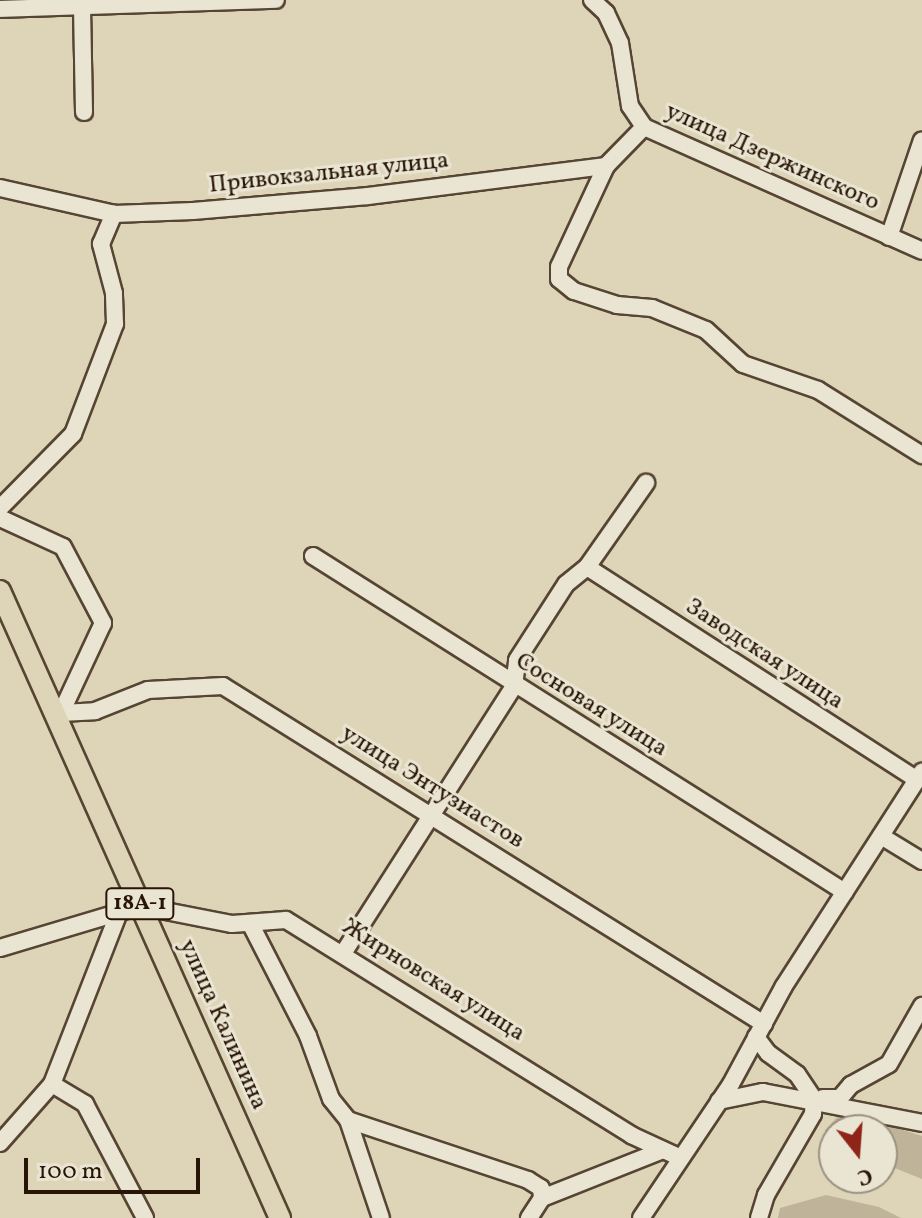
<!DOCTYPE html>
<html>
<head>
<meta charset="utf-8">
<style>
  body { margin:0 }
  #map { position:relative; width:922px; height:1218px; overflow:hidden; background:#ded5b9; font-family:Vollkorn,serif }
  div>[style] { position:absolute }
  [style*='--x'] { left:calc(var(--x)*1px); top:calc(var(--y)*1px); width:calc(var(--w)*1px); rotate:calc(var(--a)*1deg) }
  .green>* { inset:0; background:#bfb49a }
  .roads { filter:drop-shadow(2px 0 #564532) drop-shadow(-2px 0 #564532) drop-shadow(0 2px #564532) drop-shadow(0 -2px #564532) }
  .minor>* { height:16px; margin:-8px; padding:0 8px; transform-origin:8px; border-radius:8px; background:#eae4d2 }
  .major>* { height:20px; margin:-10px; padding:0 10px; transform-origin:10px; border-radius:10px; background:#ded5b9 }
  span { translate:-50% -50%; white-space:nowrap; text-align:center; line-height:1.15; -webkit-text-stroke:6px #eae4d2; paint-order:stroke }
  .shield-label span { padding:2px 6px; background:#eae4d2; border:2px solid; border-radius:6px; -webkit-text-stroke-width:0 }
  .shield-label { font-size:22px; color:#281505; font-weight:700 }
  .street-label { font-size:24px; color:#281505 }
  .north { position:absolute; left:818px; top:1114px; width:80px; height:80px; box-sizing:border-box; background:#eae4d2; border:2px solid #9c9180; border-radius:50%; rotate:163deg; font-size:22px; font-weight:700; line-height:32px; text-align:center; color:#281505 }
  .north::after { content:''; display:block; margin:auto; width:28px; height:36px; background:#8f2418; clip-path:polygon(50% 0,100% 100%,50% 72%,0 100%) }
  .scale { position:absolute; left:24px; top:1158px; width:176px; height:36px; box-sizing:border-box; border:4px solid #281505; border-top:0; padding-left:10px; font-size:24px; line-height:28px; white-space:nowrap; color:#281505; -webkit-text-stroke:6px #eae4d2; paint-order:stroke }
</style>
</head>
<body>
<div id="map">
  <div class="green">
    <i style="clip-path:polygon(843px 1111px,922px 1136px,922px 1179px,882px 1163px,882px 1130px,834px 1130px,834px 1157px,827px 1154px,825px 1130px)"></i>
    <i style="clip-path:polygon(826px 1195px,879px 1207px,901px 1218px,778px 1218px,780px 1208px)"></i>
  </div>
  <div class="roads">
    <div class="minor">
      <i style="--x:592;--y:0;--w:19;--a:43"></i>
      <i style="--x:606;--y:13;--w:33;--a:65"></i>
      <i style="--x:620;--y:43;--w:64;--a:81"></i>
      <i style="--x:630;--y:106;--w:25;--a:56"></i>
      <i style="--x:644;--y:127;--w:304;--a:24"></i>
      <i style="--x:82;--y:7;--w:105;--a:88.9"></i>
      <i style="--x:0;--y:9;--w:276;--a:-1.9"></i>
      <i style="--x:644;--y:127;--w:54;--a:134.3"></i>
      <i style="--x:606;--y:166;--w:111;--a:115"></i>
      <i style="--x:559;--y:267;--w:12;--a:90"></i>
      <i style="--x:559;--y:279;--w:19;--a:39"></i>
      <i style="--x:574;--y:291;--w:45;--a:18"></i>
      <i style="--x:617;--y:305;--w:35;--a:5"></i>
      <i style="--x:652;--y:308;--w:58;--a:22.2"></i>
      <i style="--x:706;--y:330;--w:50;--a:42.6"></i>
      <i style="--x:743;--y:364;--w:79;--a:19.1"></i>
      <i style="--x:818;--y:390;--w:123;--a:32"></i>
      <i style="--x:0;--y:188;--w:117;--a:12.8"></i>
      <i style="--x:114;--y:214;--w:79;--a:-2.2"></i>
      <i style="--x:193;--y:211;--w:176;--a:-4.9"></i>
      <i style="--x:368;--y:196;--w:240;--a:-7.2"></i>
      <i style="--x:889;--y:237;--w:102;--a:-71.2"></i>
      <i style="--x:0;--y:508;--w:104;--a:-45.4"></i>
      <i style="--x:73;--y:434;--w:118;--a:-69.1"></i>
      <i style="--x:115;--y:324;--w:31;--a:-92"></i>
      <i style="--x:114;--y:293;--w:51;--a:-104.9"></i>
      <i style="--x:101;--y:244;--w:33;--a:-67"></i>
      <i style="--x:0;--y:518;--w:69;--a:24.7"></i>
      <i style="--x:63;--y:547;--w:86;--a:62.2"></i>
      <i style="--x:103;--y:623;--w:99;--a:115"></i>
      <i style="--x:313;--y:556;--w:629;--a:32.28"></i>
      <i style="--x:587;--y:567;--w:393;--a:32.8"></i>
      <i style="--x:53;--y:709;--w:9;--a:27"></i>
      <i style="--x:61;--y:713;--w:34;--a:-3"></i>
      <i style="--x:95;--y:711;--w:57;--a:-21.6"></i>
      <i style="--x:148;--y:690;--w:75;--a:-3.1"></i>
      <i style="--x:223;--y:686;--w:638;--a:32"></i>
      <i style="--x:881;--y:836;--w:48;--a:31.4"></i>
      <i style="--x:250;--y:923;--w:127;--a:62.8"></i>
      <i style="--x:308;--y:1036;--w:67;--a:69.9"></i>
      <i style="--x:331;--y:1099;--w:27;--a:51"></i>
      <i style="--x:348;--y:1120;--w:190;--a:18.4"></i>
      <i style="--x:528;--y:1180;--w:15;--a:32"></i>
      <i style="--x:541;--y:1188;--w:10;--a:84"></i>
      <i style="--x:542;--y:1198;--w:24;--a:123"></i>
      <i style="--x:0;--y:948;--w:146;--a:-16.7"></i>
      <i style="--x:140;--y:906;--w:94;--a:11.1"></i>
      <i style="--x:232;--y:924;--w:54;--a:-4.2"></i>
      <i style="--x:286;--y:920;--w:407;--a:31.9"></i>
      <i style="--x:631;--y:1135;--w:55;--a:24.7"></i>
      <i style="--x:344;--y:952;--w:316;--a:-57.4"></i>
      <i style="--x:514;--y:686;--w:26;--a:-83"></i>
      <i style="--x:517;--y:660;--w:90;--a:-57.2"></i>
      <i style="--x:566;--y:584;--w:27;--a:-39"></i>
      <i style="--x:587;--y:567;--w:103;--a:-54.9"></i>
      <i style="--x:756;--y:1037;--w:20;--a:53"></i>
      <i style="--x:768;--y:1053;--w:36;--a:36"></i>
      <i style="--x:797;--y:1074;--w:30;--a:56"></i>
      <i style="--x:814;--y:1099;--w:15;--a:94"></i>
      <i style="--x:813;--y:1114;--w:94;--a:120.1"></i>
      <i style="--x:766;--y:1195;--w:24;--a:107"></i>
      <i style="--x:52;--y:1084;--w:39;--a:31"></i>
      <i style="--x:85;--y:1104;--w:129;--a:62.2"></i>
      <i style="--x:823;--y:1098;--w:17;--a:0"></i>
      <i style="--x:840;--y:1098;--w:17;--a:-50"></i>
      <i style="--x:851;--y:1085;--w:43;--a:-28.9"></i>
      <i style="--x:889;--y:1064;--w:67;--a:-60.4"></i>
      <i style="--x:719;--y:1101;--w:45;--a:-11.6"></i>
      <i style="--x:763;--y:1092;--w:162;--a:11"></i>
      <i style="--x:348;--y:1120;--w:103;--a:71.4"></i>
      <i style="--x:0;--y:1143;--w:79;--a:-48.6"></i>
      <i style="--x:52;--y:1084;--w:179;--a:-68.7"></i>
      <i style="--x:542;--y:1198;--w:130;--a:-21.6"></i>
      <i style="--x:641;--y:1218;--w:161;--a:-56.1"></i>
      <i style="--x:731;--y:1084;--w:111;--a:-61.6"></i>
      <i style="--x:784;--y:986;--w:255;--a:-57.2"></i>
    </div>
    <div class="major">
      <i style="--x:0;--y:591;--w:687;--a:65.94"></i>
    </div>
  </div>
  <div class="shield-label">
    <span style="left:140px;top:904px">18А-1</span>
  </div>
  <div class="street-label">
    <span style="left:772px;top:158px;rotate:24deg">улица Дзержинского</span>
    <span style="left:329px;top:174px;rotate:-6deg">Привокзальная улица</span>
    <span style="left:764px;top:655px;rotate:33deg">Заводская улица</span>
    <span style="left:591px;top:706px;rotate:32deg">Сосновая улица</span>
    <span style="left:432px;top:788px;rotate:32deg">улица Энтузиастов</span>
    <span style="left:433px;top:981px;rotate:32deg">Жирновская улица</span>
    <span style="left:222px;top:1025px;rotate:66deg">улица Калинина</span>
  </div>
  <div class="north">С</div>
  <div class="scale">100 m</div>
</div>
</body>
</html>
